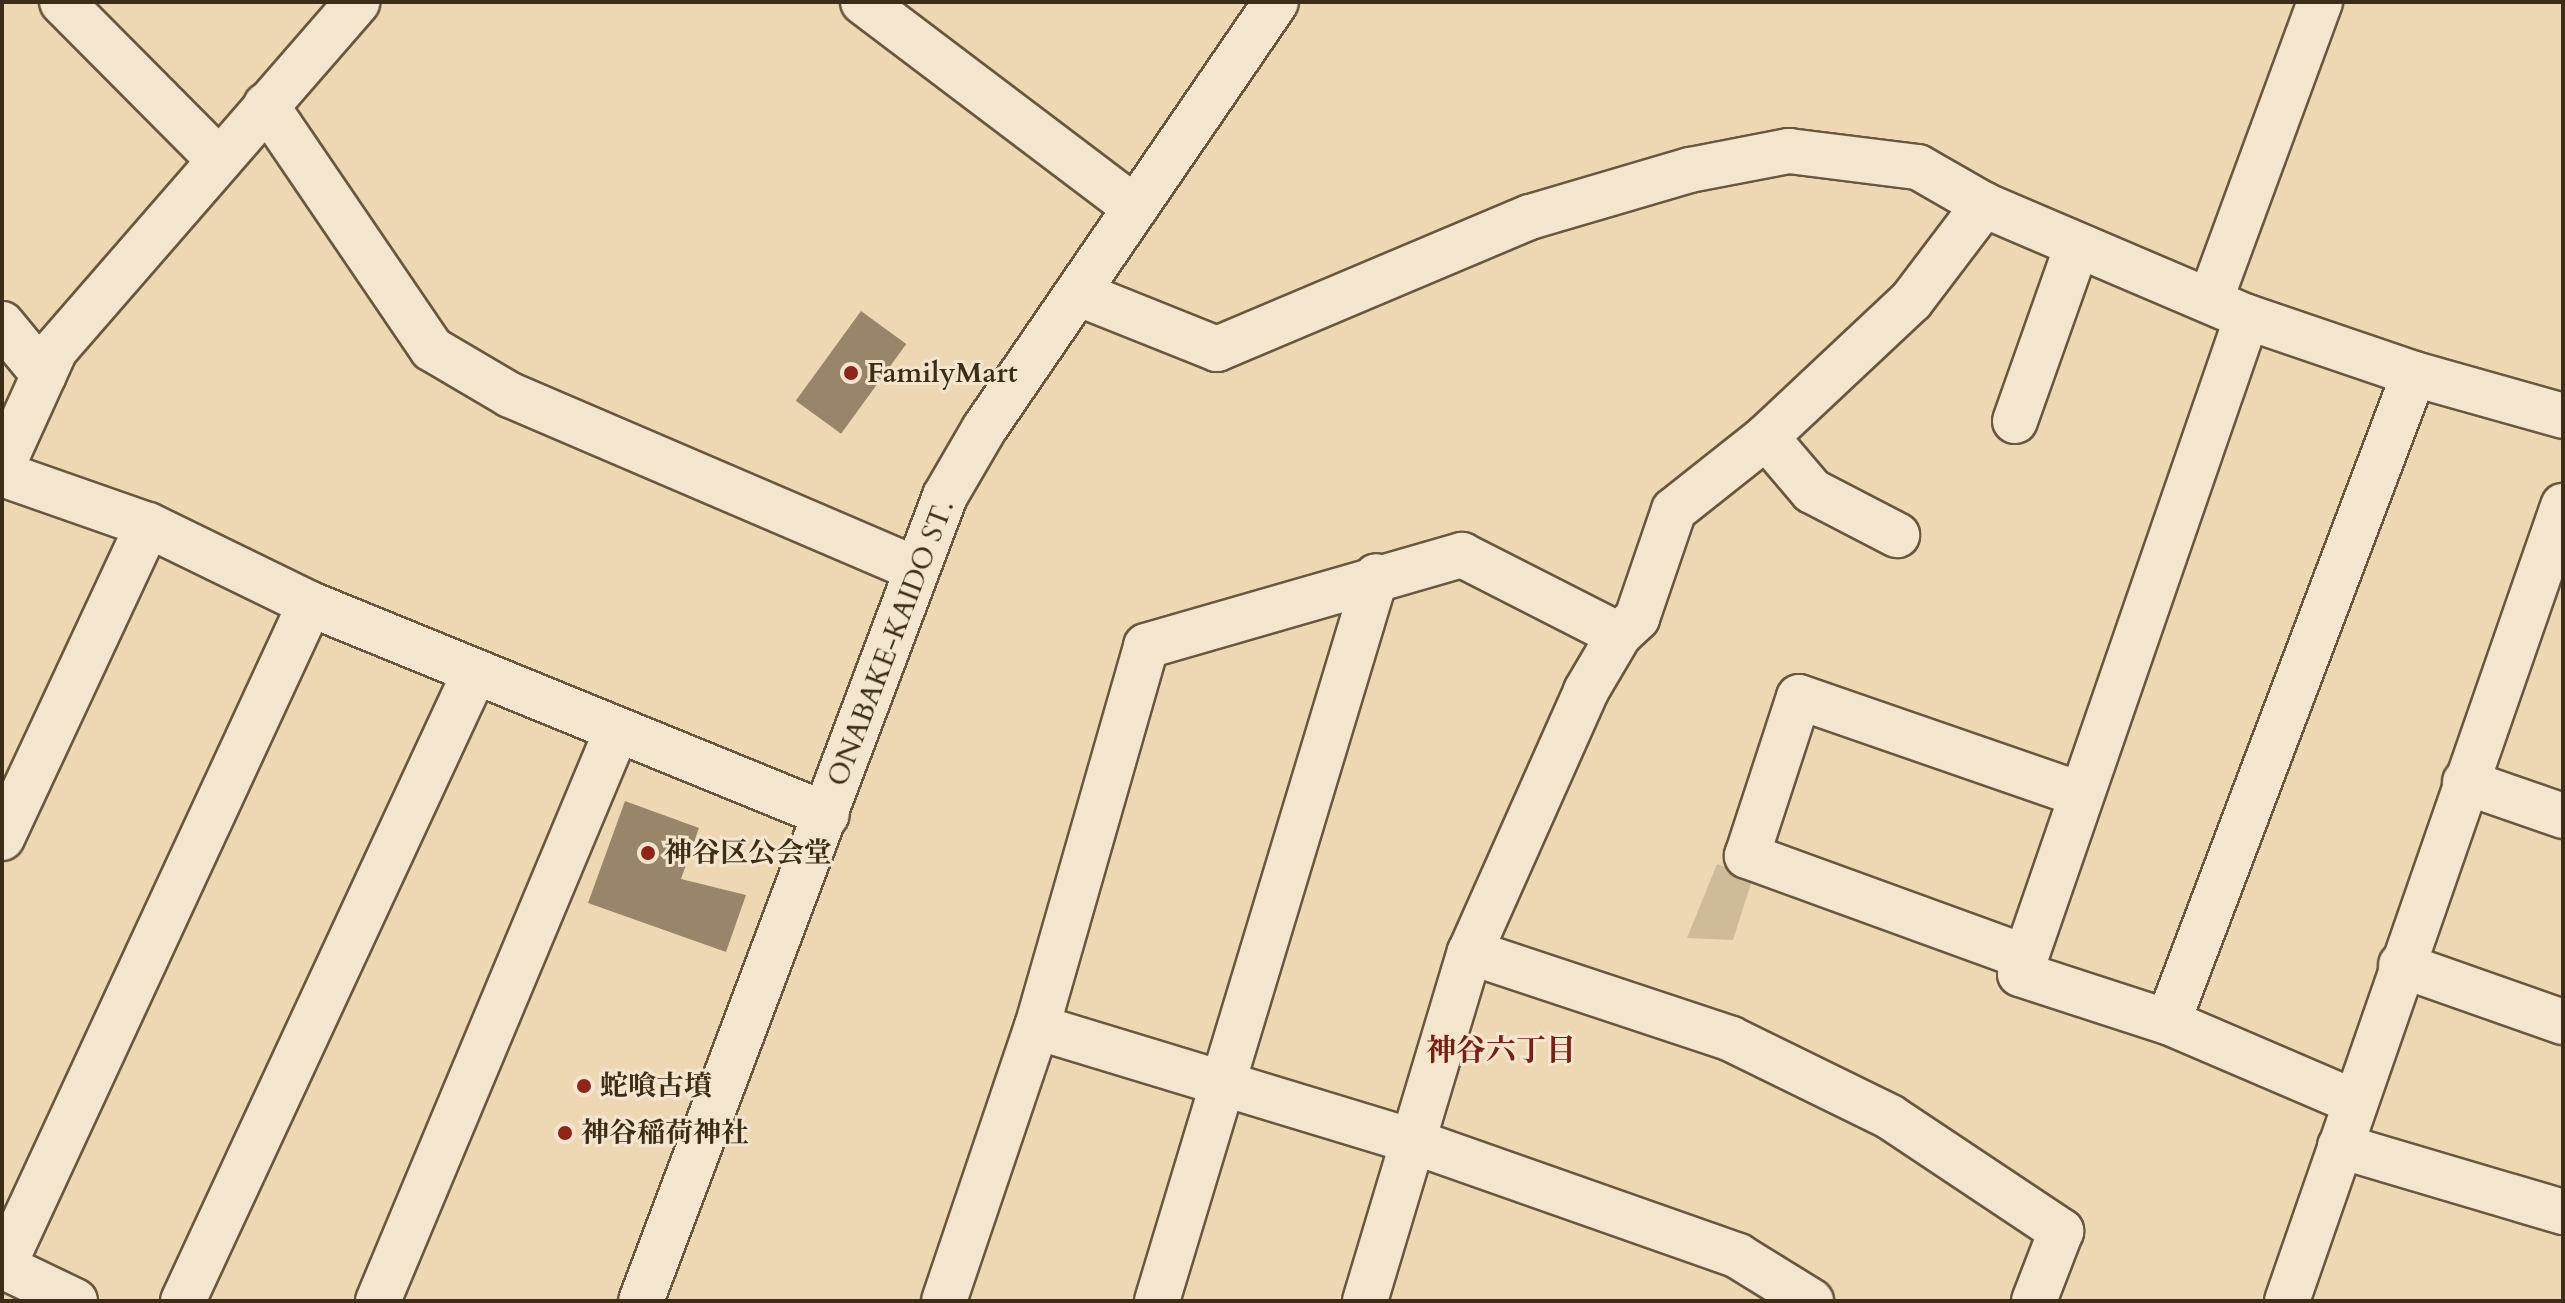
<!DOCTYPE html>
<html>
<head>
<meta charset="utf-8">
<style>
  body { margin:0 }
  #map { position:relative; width:2565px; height:1303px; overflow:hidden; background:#eed8b4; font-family:Cardo,"Noto Serif JP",serif }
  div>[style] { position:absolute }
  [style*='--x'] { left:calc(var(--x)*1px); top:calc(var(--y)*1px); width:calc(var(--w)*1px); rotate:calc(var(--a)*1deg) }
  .green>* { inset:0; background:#d0bb99 }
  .building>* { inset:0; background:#998569; transform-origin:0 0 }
  .roads { filter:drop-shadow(2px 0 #69573e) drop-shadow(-2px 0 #69573e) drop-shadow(0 2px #69573e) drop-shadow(0 -2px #69573e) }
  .street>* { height:44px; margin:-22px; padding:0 22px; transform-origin:22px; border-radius:22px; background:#f4e6ce }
  .secondary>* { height:44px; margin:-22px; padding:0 22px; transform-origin:22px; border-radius:22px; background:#f4e6ce }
  .dots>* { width:22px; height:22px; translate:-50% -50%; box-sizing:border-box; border:4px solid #f4e6ce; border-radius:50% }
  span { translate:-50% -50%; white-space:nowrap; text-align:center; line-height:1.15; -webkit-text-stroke:6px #f4e6ce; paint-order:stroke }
  .poi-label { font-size:28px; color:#3d2c17; font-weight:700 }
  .left { translate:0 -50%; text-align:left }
  .street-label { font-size:28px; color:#3d2c17 }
  .neighbourhood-label { font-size:30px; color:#7a1f14; font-weight:700 }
  .frame { position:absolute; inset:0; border:4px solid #3d2c17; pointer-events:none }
</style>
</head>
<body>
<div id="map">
  <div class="green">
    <i style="clip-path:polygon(1717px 864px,1753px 877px,1733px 940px,1687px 938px)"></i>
  </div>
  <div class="building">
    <i style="left:861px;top:311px;width:56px;height:111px;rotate:36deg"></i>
    <i style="clip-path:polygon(625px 801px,699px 828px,681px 879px,746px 895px,726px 952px,588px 903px)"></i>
  </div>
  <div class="roads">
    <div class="street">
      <i style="--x:62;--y:2;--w:223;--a:45.2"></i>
      <i style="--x:863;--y:2;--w:341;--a:37.1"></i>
      <i style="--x:266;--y:105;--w:295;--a:55.8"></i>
      <i style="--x:432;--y:349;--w:91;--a:30.5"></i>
      <i style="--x:510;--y:395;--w:439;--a:23.2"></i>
      <i style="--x:1077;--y:293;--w:151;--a:21.8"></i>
      <i style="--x:1217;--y:349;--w:340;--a:-22.9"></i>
      <i style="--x:1530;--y:217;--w:167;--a:-16.4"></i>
      <i style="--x:1690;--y:170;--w:101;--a:-10.9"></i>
      <i style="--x:1789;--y:151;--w:130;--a:7.1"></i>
      <i style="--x:1918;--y:167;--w:76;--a:29.9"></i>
      <i style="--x:2210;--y:301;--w:319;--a:-69.8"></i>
      <i style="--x:2247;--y:317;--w:695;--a:109.06"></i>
      <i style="--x:2020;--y:974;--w:156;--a:18"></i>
      <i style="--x:2168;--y:1022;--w:203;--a:23.2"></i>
      <i style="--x:2;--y:324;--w:66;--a:50.5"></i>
      <i style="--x:2015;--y:421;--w:182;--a:-70.5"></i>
      <i style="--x:1766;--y:437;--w:71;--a:49.6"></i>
      <i style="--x:1812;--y:491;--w:96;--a:27.4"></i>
      <i style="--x:2;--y:467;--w:128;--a:-65.6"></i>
      <i style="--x:55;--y:350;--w:461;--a:-49"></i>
      <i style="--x:2;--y:474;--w:155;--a:19.3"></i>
      <i style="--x:148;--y:525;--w:180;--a:26"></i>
      <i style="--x:310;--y:604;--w:558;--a:22.2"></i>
      <i style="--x:2465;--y:782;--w:104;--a:19.1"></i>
      <i style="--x:2;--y:838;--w:345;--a:-65"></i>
      <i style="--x:1470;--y:952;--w:275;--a:18.4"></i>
      <i style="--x:1731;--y:1039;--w:177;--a:26.1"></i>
      <i style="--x:1890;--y:1117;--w:206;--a:33.7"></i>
      <i style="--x:2061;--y:1231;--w:75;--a:111.1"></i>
      <i style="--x:2025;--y:957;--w:296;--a:-160"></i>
      <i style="--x:1747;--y:856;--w:167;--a:-71.9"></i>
      <i style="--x:1799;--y:697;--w:296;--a:19.1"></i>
      <i style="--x:2401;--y:965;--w:172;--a:19.4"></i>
      <i style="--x:2168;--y:1022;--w:693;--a:-69.21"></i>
      <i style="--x:1037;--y:1027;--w:395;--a:16.9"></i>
      <i style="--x:1415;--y:1142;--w:343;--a:19.4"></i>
      <i style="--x:1738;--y:1256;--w:86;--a:31.7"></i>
      <i style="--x:2340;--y:1146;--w:233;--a:16.5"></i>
      <i style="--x:2;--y:1266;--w:81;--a:25.6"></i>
      <i style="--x:2;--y:1269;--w:733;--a:-65.15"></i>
      <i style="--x:183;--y:1301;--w:691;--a:-65.1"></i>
      <i style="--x:378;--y:1301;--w:619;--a:-67.29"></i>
      <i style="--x:944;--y:1301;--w:289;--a:-71.3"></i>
      <i style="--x:1037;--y:1027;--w:396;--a:-74"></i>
      <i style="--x:1146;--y:646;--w:329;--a:-16.1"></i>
      <i style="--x:1462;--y:555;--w:176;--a:27"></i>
      <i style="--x:1157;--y:1301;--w:757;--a:-73.19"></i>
      <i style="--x:1365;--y:1301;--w:364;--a:-73.3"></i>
      <i style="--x:1470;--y:952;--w:286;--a:-66"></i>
      <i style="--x:1586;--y:691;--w:65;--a:-59.5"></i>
      <i style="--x:1619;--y:635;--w:25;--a:-43"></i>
      <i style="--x:1637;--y:618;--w:114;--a:-71.1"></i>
      <i style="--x:1674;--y:510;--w:117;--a:-38.4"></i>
      <i style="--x:1766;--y:437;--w:199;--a:-43.2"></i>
      <i style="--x:1911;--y:301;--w:121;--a:-52.8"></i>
      <i style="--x:1984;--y:205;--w:286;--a:23.1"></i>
      <i style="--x:2247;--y:317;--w:176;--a:18.8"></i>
      <i style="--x:2414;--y:374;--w:155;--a:15.7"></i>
      <i style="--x:2287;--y:1301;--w:842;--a:-70.85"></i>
    </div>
    <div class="secondary">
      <i style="--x:641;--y:1301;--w:860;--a:-69.31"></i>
      <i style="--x:945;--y:496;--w:78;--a:-59.8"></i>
      <i style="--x:984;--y:429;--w:517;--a:-55.63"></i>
    </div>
  </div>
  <div class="dots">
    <i style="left:851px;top:373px;background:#8f2418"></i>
    <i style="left:648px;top:853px;background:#8f2418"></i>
    <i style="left:584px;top:1086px;background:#8f2418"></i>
    <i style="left:565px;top:1133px;background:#8f2418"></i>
  </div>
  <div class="poi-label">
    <span class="left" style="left:867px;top:373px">FamilyMart</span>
    <span class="left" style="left:664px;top:853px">神谷区公会堂</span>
    <span class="left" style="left:600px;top:1086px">蛇喰古墳</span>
    <span class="left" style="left:581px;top:1133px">神谷稲荷神社</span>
  </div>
  <div class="street-label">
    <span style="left:891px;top:643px;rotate:-69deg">ONABAKE-KAIDO ST.</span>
  </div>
  <div class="neighbourhood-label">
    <span style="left:1501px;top:1051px">神谷六丁目</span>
  </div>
  <div class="frame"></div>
</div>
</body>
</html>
